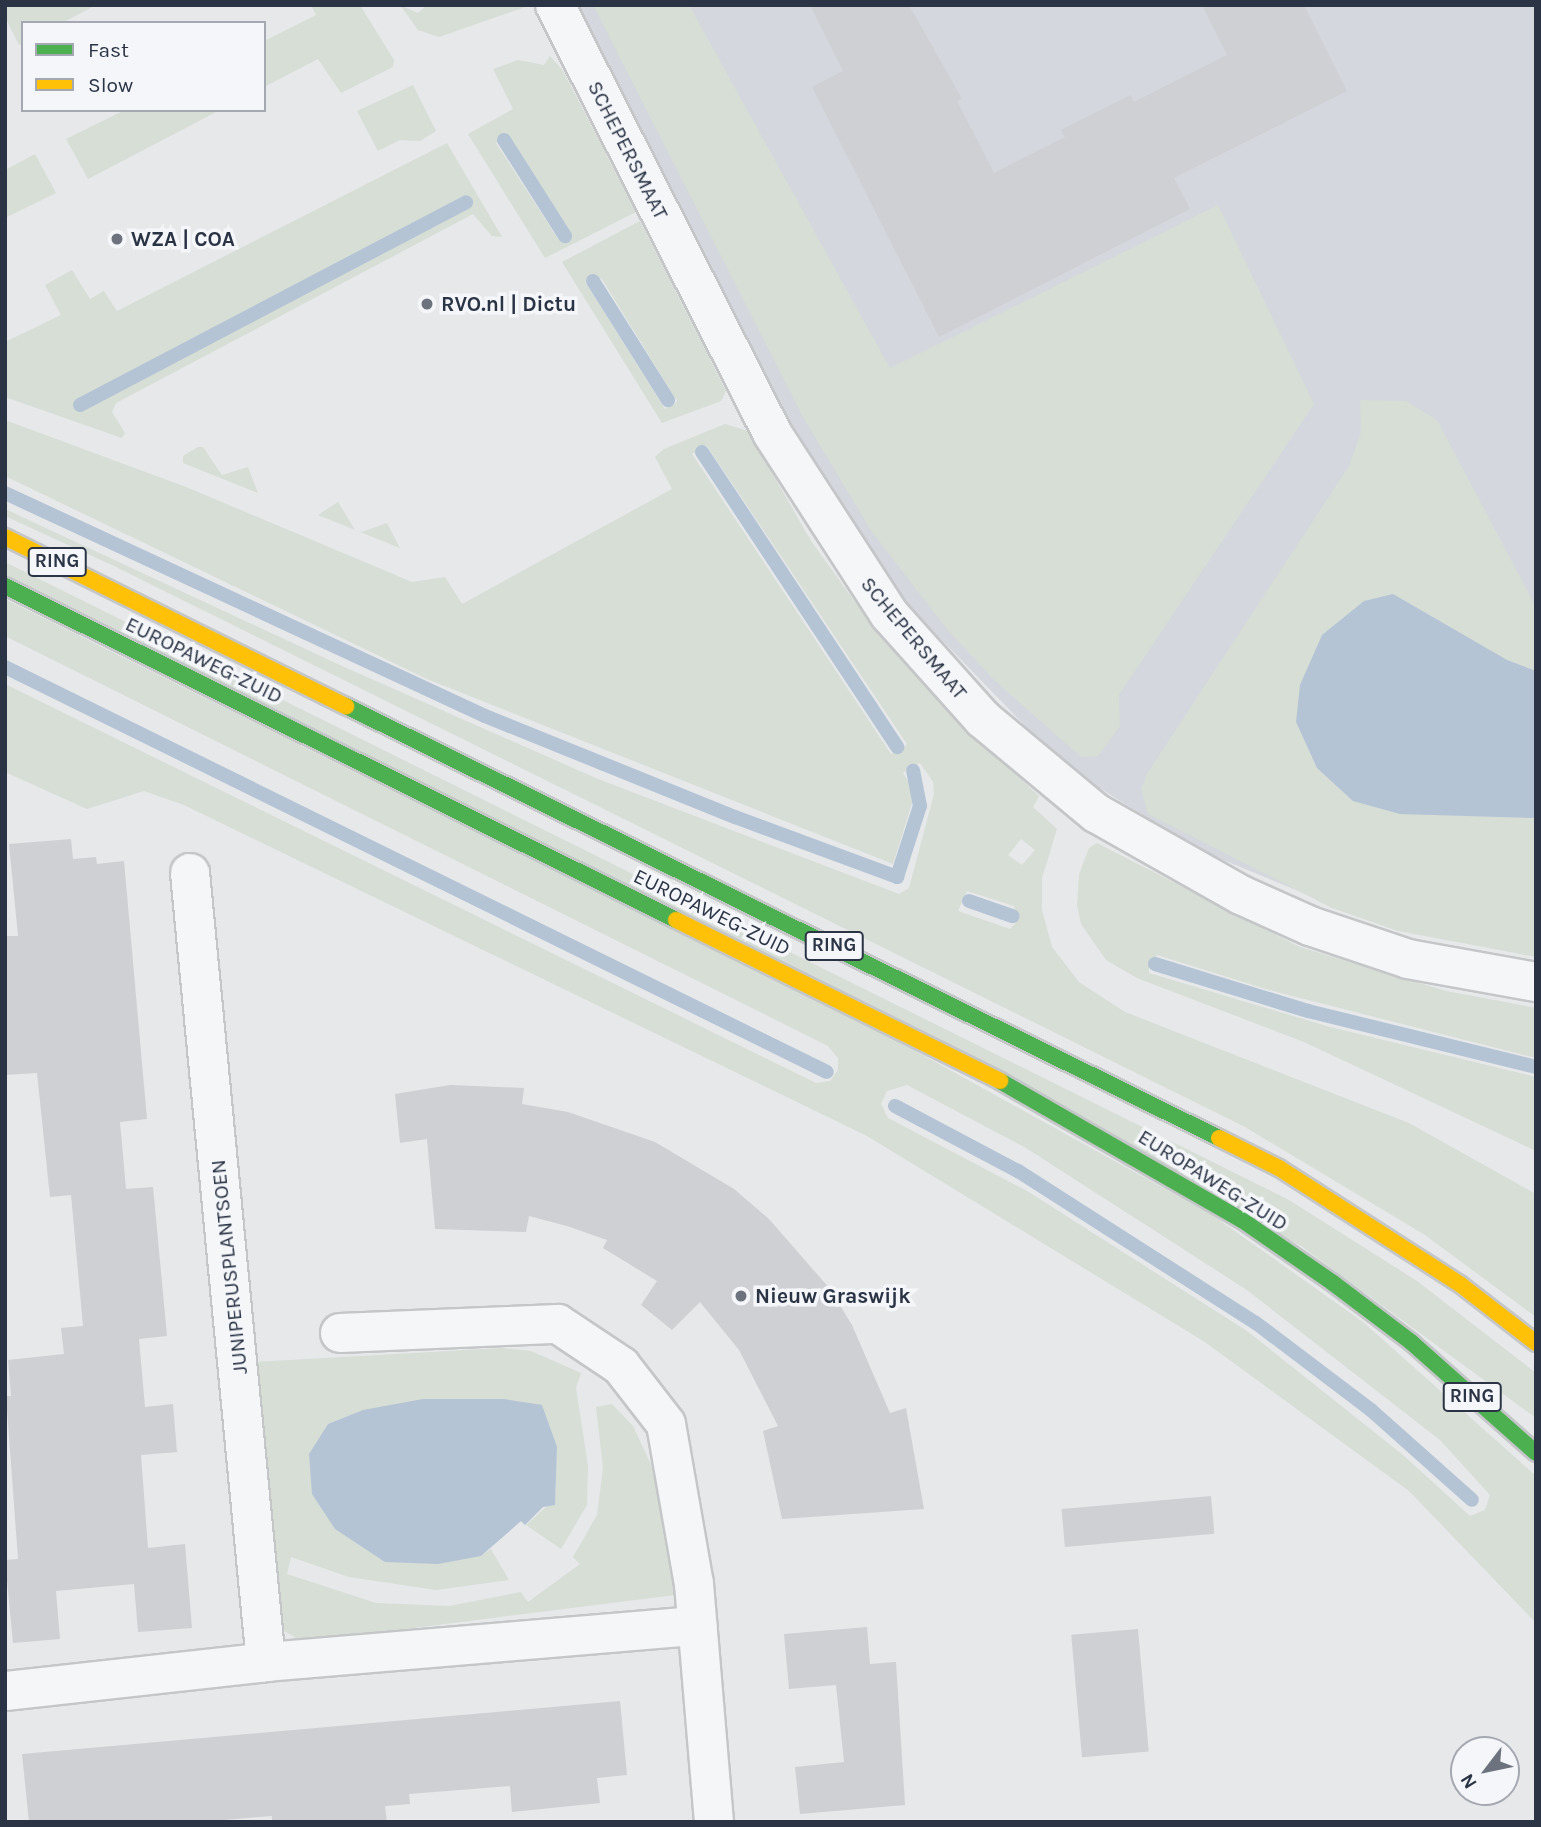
<!DOCTYPE html>
<html>
<head>
<meta charset="utf-8">
<style>
  body { margin:0 }
  #map { position:relative; width:1541px; height:1827px; overflow:hidden; background:#e6e8ea; font-family:Karla,sans-serif }
  div>[style] { position:absolute }
  [style*='--x'] { left:calc(var(--x)*1px); top:calc(var(--y)*1px); width:calc(var(--w)*1px); rotate:calc(var(--a)*1deg) }
  .built>* { inset:0; background:#d4d7dd }
  .green>* { inset:0; background:#d6ded6 }
  .water>* { inset:0; background:#b4c4d5 }
  .stream>* { height:14px; margin:-7px; padding:0 7px; transform-origin:7px; border-radius:7px; background:#b4c4d5 }
  .building>* { inset:0; background:#ced0d3; transform-origin:0 0 }
  .roads { filter:drop-shadow(2px 0 #c4c6c8) drop-shadow(-2px 0 #c4c6c8) drop-shadow(0 2px #c4c6c8) drop-shadow(0 -2px #c4c6c8) }
  .street>* { height:38px; margin:-19px; padding:0 19px; transform-origin:19px; border-radius:19px; background:#f5f6f7 }
  .fast>* { height:16px; margin:-8px; padding:0 8px; transform-origin:8px; border-radius:8px; background:#4caf50 }
  .slow>* { height:16px; margin:-8px; padding:0 8px; transform-origin:8px; border-radius:8px; background:#ffc107 }
  .dots>* { width:19px; height:19px; translate:-50% -50%; box-sizing:border-box; border:4px solid #f4f6f9; border-radius:50% }
  span { translate:-50% -50%; white-space:nowrap; text-align:center; line-height:1.15; -webkit-text-stroke:7px #f4f6f9; paint-order:stroke }
  .shield-label span { padding:2px 5px; background:#f4f6f9; border:2px solid; border-radius:5px; -webkit-text-stroke-width:0 }
  .shield-label { font-size:19px; color:#2b3445; font-weight:700 }
  .street-label { font-size:21px; color:#2b3445 }
  .poi-label { font-size:21px; color:#2b3445; font-weight:700 }
  .left { translate:0 -50%; text-align:left }
  .frame { position:absolute; inset:0; border:7px solid #2b3445; pointer-events:none }
  .legend { position:absolute; left:21px; top:21px; width:245px; height:91px; box-sizing:border-box; background:#f4f6f9; border:2px solid #a4a8b1; margin:0; padding:9px 12px; list-style:none; font-size:21px; color:#2b3445 }
  .legend li { display:flex; align-items:center; gap:14px; height:35px }
  .legend b { width:35px; border:2px solid #a4a8b1 }
  .north { position:absolute; left:1450px; top:1736px; width:70px; height:70px; box-sizing:border-box; background:#f4f6f9; border:2px solid #a4a8b1; border-radius:50%; rotate:238deg; font-size:19px; font-weight:700; line-height:28px; text-align:center; color:#2b3445 }
  .north::after { content:''; display:block; margin:auto; width:24px; height:32px; background:#6c737f; clip-path:polygon(50% 0,100% 100%,50% 72%,0 100%) }
</style>
</head>
<body>
<div id="map">
  <div class="built">
    <i style="clip-path:polygon(578px 5px,1536px 5px,1536px 934px,1313px 897px,1199px 850px,1064px 766px,906px 603px,844px 516px,782px 409px)"></i>
  </div>
  <div class="green">
    <i style="clip-path:polygon(5px 5px,96px 5px,62px 23px,23px 23px,23px 43px,19px 45px,5px 17px)"></i>
    <i style="clip-path:polygon(311px 5px,360px 5px,394px 60px,393px 67px,341px 93px,318px 59px,264px 87px,264px 41px,316px 15px)"></i>
    <i style="clip-path:polygon(400px 5px,418px 13px,427px 5px,531px 5px,439px 37px,418px 30px)"></i>
    <i style="clip-path:polygon(593px 5px,689px 5px,890px 368px,1218px 205px,1314px 404px,1119px 695px,1120px 726px,1098px 756px,1081px 757px,993px 679px,946px 628px,872px 532px,803px 417px)"></i>
    <i style="clip-path:polygon(evenodd,550px 56px,563px 71px,636px 212px,545px 258px,468px 134px,513px 109px,493px 69px,518px 60px,544px 65px,550px 56px,508px 135px,570px 234px,566px 241px,558px 239px,496px 143px,508px 135px)"></i>
    <i style="clip-path:polygon(413px 85px,436px 131px,420px 141px,400px 140px,378px 151px,357px 111px)"></i>
    <i style="clip-path:polygon(125px 110px,220px 110px,88px 179px,66px 139px)"></i>
    <i style="clip-path:polygon(447px 143px,502px 237px,492px 236px,473px 214px,116px 403px,112px 412px,125px 433px,122px 438px,5px 397px,5px 342px,61px 315px,45px 285px,72px 270px,90px 299px,104px 291px,117px 311px)"></i>
    <i style="clip-path:polygon(35px 154px,56px 193px,5px 218px,5px 170px)"></i>
    <i style="clip-path:polygon(evenodd,640px 221px,726px 391px,721px 401px,662px 423px,562px 262px,640px 221px,588px 276px,602px 279px,677px 401px,675px 404px,665px 409px,585px 282px,588px 276px)"></i>
    <i style="clip-path:polygon(1360px 400px,1406px 401px,1437px 420px,1536px 607px,1536px 671px,1507px 660px,1393px 594px,1400px 814px,1536px 818px,1536px 957px,1398px 931px,1332px 908px,1148px 814px,1141px 789px,1148px 772px,1349px 466px,1361px 432px)"></i>
    <i style="clip-path:polygon(evenodd,5px 420px,186px 487px,412px 582px,445px 577px,462px 604px,672px 489px,655px 457px,664px 449px,725px 424px,748px 431px,811px 541px,879px 635px,967px 729px,1039px 796px,1033px 807px,1057px 829px,1042px 878px,1042px 910px,1052px 947px,1079px 982px,1125px 1012px,1409px 1123px,1536px 1194px,1536px 1317px,1425px 1235px,1245px 1127px,114px 566px,5px 516px,5px 509px,342px 666px,598px 779px,899px 894px,909px 888px,934px 794px,933px 782px,920px 763px,903px 773px,913px 789px,912px 803px,893px 864px,427px 679px,5px 476px,5px 420px,707px 446px,907px 744px,903px 749px,891px 754px,692px 454px,707px 446px,5px 420px,1021px 839px,1035px 850px,1022px 865px,1008px 855px,1021px 839px,5px 420px,967px 891px,1014px 906px,1016px 923px,1010px 929px,958px 911px,967px 891px)"></i>
    <i style="clip-path:polygon(198px 447px,203px 447px,222px 475px,248px 467px,258px 493px,183px 463px,183px 456px)"></i>
    <i style="clip-path:polygon(338px 502px,355px 530px,362px 532px,387px 523px,400px 548px,318px 515px)"></i>
    <i style="clip-path:polygon(5px 562px,1289px 1200px,1417px 1281px,1536px 1373px,1536px 1418px,1301px 1246px,5px 574px)"></i>
    <i style="clip-path:polygon(evenodd,5px 599px,894px 1039px,1212px 1215px,1363px 1322px,1536px 1476px,1536px 1623px,1409px 1491px,1205px 1342px,867px 1136px,184px 805px,144px 791px,87px 809px,5px 772px,5px 684px,816px 1083px,830px 1081px,838px 1070px,838px 1058px,828px 1046px,5px 636px,5px 599px,907px 1085px,1026px 1148px,1247px 1290px,1440px 1440px,1490px 1495px,1485px 1510px,1470px 1516px,1403px 1455px,1247px 1331px,1027px 1191px,888px 1118px,881px 1104px,887px 1091px,907px 1085px)"></i>
    <i style="clip-path:polygon(1097px 843px,1300px 947px,1446px 991px,1536px 1008px,1536px 1058px,1269px 990px,1157px 955px,1149px 968px,1149px 973px,1330px 1027px,1536px 1077px,1536px 1151px,1304px 1042px,1137px 978px,1106px 960px,1081px 924px,1077px 905px,1079px 874px,1089px 848px)"></i>
    <i style="clip-path:polygon(502px 1348px,531px 1351px,581px 1373px,576px 1388px,588px 1466px,587px 1505px,561px 1549px,526px 1525px,555px 1499px,557px 1447px,363px 1410px,328px 1424px,481px 1556px,491px 1549px,509px 1580px,436px 1590px,349px 1577px,291px 1557px,287px 1574px,376px 1603px,449px 1606px,521px 1592px,528px 1602px,580px 1564px,573px 1557px,597px 1515px,603px 1468px,596px 1407px,612px 1404px,633px 1426px,653px 1469px,670px 1543px,675px 1595px,303px 1642px,279px 1628px,253px 1362px)"></i>
  </div>
  <div class="water">
    <i style="clip-path:polygon(1393px 594px,1507px 660px,1536px 671px,1536px 818px,1400px 814px,1353px 801px,1317px 768px,1296px 722px,1300px 685px,1322px 635px,1364px 601px)"></i>
    <i style="clip-path:polygon(423px 1399px,504px 1399px,542px 1405px,557px 1447px,555px 1505px,543px 1507px,525px 1525px,521px 1521px,481px 1556px,438px 1564px,385px 1562px,335px 1529px,312px 1494px,309px 1454px,328px 1424px,363px 1410px)"></i>
  </div>
  <div class="stream">
    <i style="--x:504;--y:140;--w:114;--a:57.6"></i>
    <i style="--x:593;--y:281;--w:141;--a:57.8"></i>
    <i style="--x:80;--y:405;--w:436;--a:-27.7"></i>
    <i style="--x:702;--y:452;--w:354;--a:56.5"></i>
    <i style="--x:5;--y:493;--w:529;--a:24.92"></i>
    <i style="--x:485;--y:716;--w:270;--a:22"></i>
    <i style="--x:735;--y:817;--w:173;--a:20.3"></i>
    <i style="--x:897;--y:877;--w:75;--a:-72.1"></i>
    <i style="--x:920;--y:806;--w:36;--a:-101"></i>
    <i style="--x:5;--y:667;--w:916;--a:26.23"></i>
    <i style="--x:969;--y:901;--w:46;--a:19.2"></i>
    <i style="--x:1155;--y:964;--w:160;--a:17.1"></i>
    <i style="--x:1308;--y:1011;--w:235;--a:13.8"></i>
    <i style="--x:895;--y:1106;--w:139;--a:27.9"></i>
    <i style="--x:1018;--y:1171;--w:282;--a:32.6"></i>
    <i style="--x:1256;--y:1323;--w:144;--a:37.1"></i>
    <i style="--x:1371;--y:1410;--w:135;--a:41.7"></i>
  </div>
  <div class="building">
    <i style="clip-path:polygon(810px 5px,909px 5px,962px 99px,957px 101px,994px 173px,1065px 137px,1061px 130px,1131px 95px,1134px 102px,1227px 55px,1202px 5px,1304px 5px,1347px 91px,1174px 178px,1190px 209px,939px 337px,812px 87px,843px 71px)"></i>
    <i style="clip-path:polygon(71px 839px,73px 859px,96px 857px,97px 864px,124px 861px,147px 1119px,120px 1122px,126px 1189px,153px 1187px,167px 1336px,139px 1339px,145px 1407px,173px 1404px,177px 1452px,141px 1455px,148px 1548px,185px 1544px,192px 1628px,138px 1632px,134px 1584px,56px 1591px,60px 1639px,13px 1643px,5px 1560px,18px 1559px,6px 1396px,11px 1396px,8px 1360px,64px 1354px,61px 1328px,83px 1326px,71px 1195px,50px 1197px,37px 1073px,5px 1075px,5px 936px,18px 936px,9px 844px)"></i>
    <i style="clip-path:polygon(450px 1085px,524px 1088px,522px 1104px,568px 1112px,655px 1142px,734px 1189px,769px 1219px,830px 1289px,852px 1325px,890px 1413px,906px 1408px,924px 1509px,782px 1519px,763px 1431px,778px 1426px,739px 1350px,700px 1302px,672px 1330px,641px 1305px,657px 1281px,603px 1248px,607px 1240px,567px 1226px,529px 1216px,526px 1232px,435px 1229px,427px 1139px,400px 1143px,395px 1094px)"></i>
    <i style="left:1211px;top:1496px;width:38px;height:150px;rotate:85deg"></i>
    <i style="clip-path:polygon(867px 1627px,870px 1664px,896px 1662px,905px 1805px,800px 1814px,795px 1767px,844px 1762px,836px 1685px,789px 1689px,784px 1634px)"></i>
    <i style="left:1138px;top:1629px;width:123px;height:67px;rotate:85deg"></i>
    <i style="clip-path:polygon(620px 1701px,627px 1775px,597px 1778px,600px 1803px,512px 1812px,510px 1786px,409px 1794px,410px 1804px,385px 1806px,387px 1822px,272px 1822px,272px 1816px,201px 1822px,29px 1822px,22px 1754px)"></i>
  </div>
  <div class="roads">
    <div class="street">
      <i style="--x:555;--y:5;--w:480;--a:63.1"></i>
      <i style="--x:772;--y:433;--w:216;--a:57.1"></i>
      <i style="--x:889;--y:614;--w:141;--a:48.2"></i>
      <i style="--x:983;--y:719;--w:147;--a:39.8"></i>
      <i style="--x:1096;--y:813;--w:167;--a:29.5"></i>
      <i style="--x:1241;--y:895;--w:76;--a:24.2"></i>
      <i style="--x:1310;--y:926;--w:103;--a:18.6"></i>
      <i style="--x:1408;--y:959;--w:130;--a:10.2"></i>
      <i style="--x:190;--y:873;--w:793;--a:84.5"></i>
      <i style="--x:340;--y:1333;--w:218;--a:-2.4"></i>
      <i style="--x:558;--y:1324;--w:76;--a:33.7"></i>
      <i style="--x:621;--y:1366;--w:73;--a:52.2"></i>
      <i style="--x:666;--y:1424;--w:162;--a:80.1"></i>
      <i style="--x:694;--y:1584;--w:239;--a:85.2"></i>
      <i style="--x:5;--y:1691;--w:263;--a:-6.3"></i>
      <i style="--x:266;--y:1662;--w:433;--a:-4.8"></i>
    </div>
    <div class="fast">
      <i style="--x:5;--y:586;--w:750;--a:26.46"></i>
      <i style="--x:346;--y:706;--w:974;--a:26.33"></i>
      <i style="--x:1000;--y:1081;--w:279;--a:29.9"></i>
      <i style="--x:1242;--y:1220;--w:111;--a:34.7"></i>
      <i style="--x:1333;--y:1283;--w:98;--a:37.1"></i>
      <i style="--x:1411;--y:1342;--w:167;--a:41.6"></i>
    </div>
    <div class="slow">
      <i style="--x:5;--y:537;--w:381;--a:26.4"></i>
      <i style="--x:676;--y:920;--w:362;--a:26.4"></i>
      <i style="--x:1219;--y:1138;--w:67;--a:26.6"></i>
      <i style="--x:1279;--y:1168;--w:216;--a:32.7"></i>
      <i style="--x:1461;--y:1285;--w:95;--a:37.7"></i>
    </div>
  </div>
  <div class="dots">
    <i style="left:117px;top:239px;background:#6c737f"></i>
    <i style="left:427px;top:304px;background:#6c737f"></i>
    <i style="left:741px;top:1296px;background:#6c737f"></i>
  </div>
  <div class="shield-label">
    <span style="left:57px;top:562px">RING</span>
    <span style="left:834px;top:946px">RING</span>
    <span style="left:1472px;top:1397px">RING</span>
  </div>
  <div class="street-label">
    <span style="left:628px;top:150px;rotate:63deg">SCHEPERSMAAT</span>
    <span style="left:914px;top:638px;rotate:50deg">SCHEPERSMAAT</span>
    <span style="left:204px;top:660px;rotate:26deg">EUROPAWEG-ZUID</span>
    <span style="left:712px;top:912px;rotate:26deg">EUROPAWEG-ZUID</span>
    <span style="left:1213px;top:1180px;rotate:32deg">EUROPAWEG-ZUID</span>
    <span style="left:229px;top:1267px;rotate:-96deg">JUNIPERUSPLANTSOEN</span>
  </div>
  <div class="poi-label">
    <span class="left" style="left:131px;top:239px">WZA | COA</span>
    <span class="left" style="left:441px;top:304px">RVO.nl | Dictu</span>
    <span class="left" style="left:755px;top:1296px">Nieuw Graswijk</span>
  </div>
  <div class="frame"></div>
  <ul class="legend">
  <li><b style="height:9px;background:#4caf50"></b>Fast</li>
  <li><b style="height:9px;background:#ffc107"></b>Slow</li>
  </ul>
  <div class="north">N</div>
</div>
</body>
</html>
